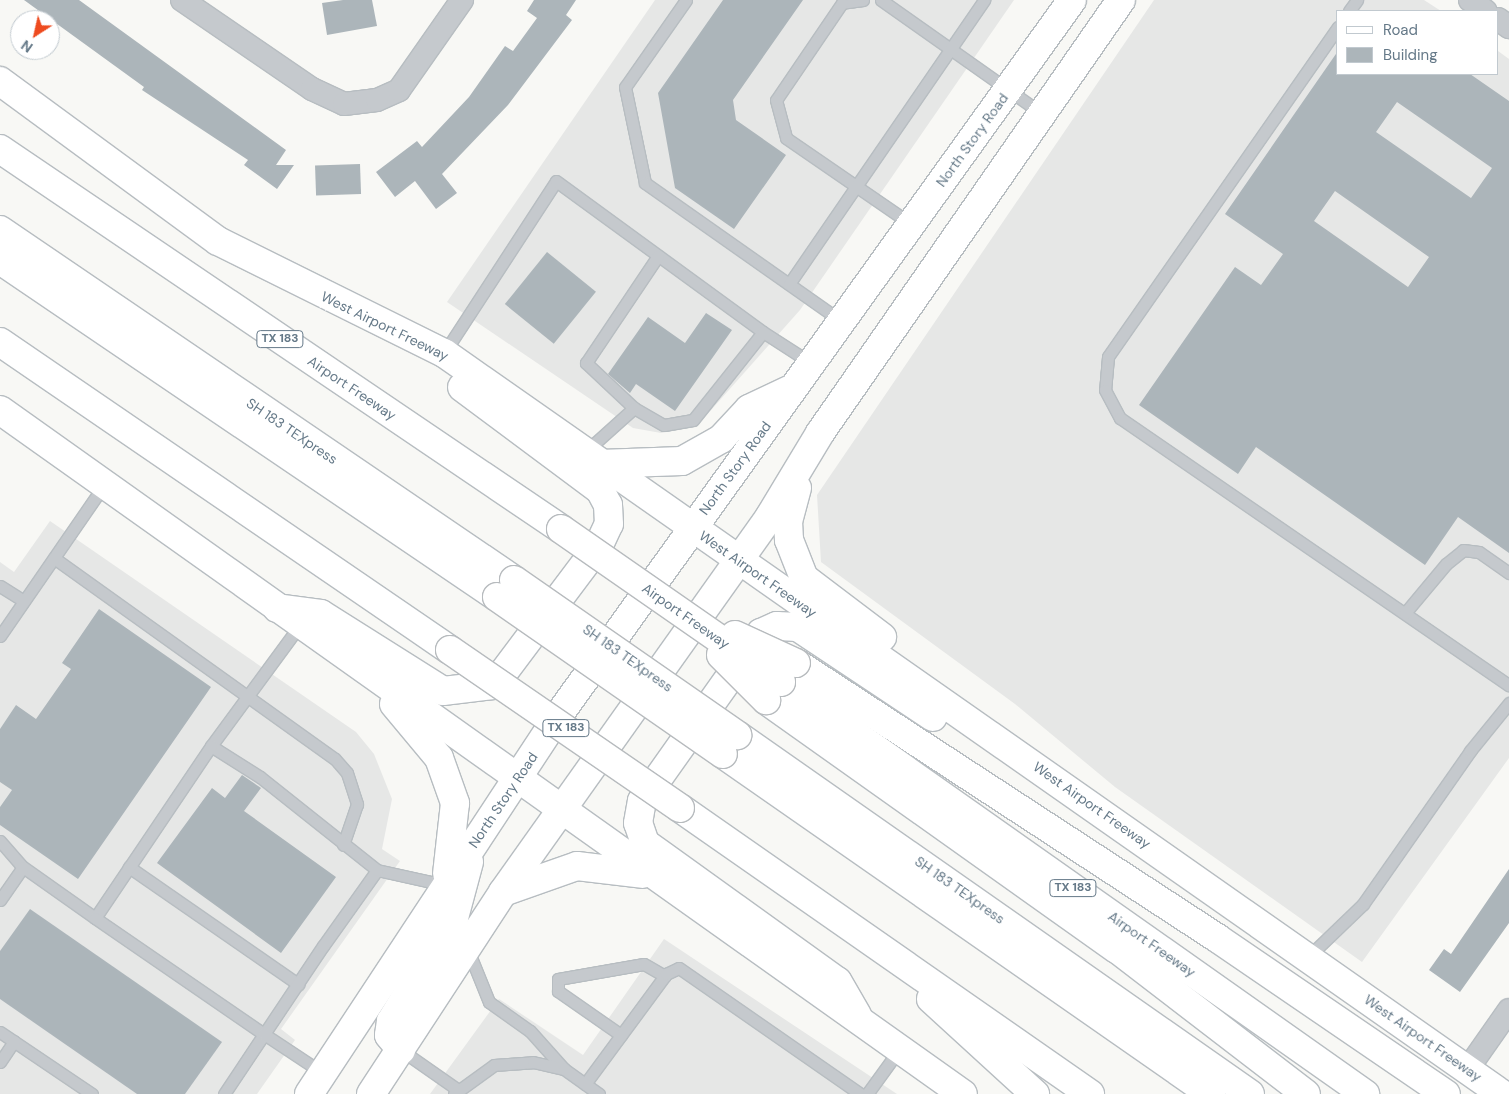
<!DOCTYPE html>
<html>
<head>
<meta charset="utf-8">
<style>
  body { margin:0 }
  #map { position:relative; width:1509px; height:1094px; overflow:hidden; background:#f8f8f5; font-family:"DM Sans",sans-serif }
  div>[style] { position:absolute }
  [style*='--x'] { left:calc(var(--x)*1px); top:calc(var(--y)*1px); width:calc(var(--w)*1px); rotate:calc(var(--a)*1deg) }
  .built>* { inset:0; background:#e6e7e6 }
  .building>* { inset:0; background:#acb5ba; transform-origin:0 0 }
  .roads { filter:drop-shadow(1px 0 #b7bdc1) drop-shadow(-1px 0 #b7bdc1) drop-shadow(0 1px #b7bdc1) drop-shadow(0 -1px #b7bdc1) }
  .lane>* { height:11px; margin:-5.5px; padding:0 5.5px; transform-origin:5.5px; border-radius:5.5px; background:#c5c9cd }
  .street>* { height:22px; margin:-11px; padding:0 11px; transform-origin:11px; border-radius:11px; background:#c5c9cd }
  .secondary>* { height:28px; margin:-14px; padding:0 14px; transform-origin:14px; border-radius:14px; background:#fff }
  .highway>* { height:28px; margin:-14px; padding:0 14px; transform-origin:14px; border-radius:14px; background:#fff }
  .bridges { filter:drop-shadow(1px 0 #b7bbbe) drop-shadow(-1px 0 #b7bbbe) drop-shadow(0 1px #b7bbbe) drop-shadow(0 -1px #b7bbbe) }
  .highway-bridge>* { height:28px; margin:-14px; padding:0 14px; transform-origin:14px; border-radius:14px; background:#fff }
  span { translate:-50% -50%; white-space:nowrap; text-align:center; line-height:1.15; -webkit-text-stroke:5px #fff; paint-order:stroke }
  .shield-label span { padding:1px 4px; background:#fff; border:1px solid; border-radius:4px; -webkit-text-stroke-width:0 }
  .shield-label { font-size:12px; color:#657988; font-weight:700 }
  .street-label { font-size:14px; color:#657988 }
  .legend { position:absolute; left:1336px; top:10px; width:162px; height:65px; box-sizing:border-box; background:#fff; border:1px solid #c1c9cf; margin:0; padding:6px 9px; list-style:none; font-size:15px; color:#657988 }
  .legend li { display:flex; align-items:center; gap:10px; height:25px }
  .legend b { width:25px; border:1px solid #c1c9cf }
  .north { position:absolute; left:10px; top:10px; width:50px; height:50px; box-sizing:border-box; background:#fff; border:1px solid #c1c9cf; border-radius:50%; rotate:215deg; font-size:14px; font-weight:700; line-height:20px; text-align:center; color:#657988 }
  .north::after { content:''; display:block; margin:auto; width:18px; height:22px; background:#ee4b1f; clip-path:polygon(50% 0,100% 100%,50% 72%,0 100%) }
</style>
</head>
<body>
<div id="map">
  <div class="built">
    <i style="clip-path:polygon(655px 0,1014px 0,800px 310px,696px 427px,661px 433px,633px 428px,447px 302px)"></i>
    <i style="clip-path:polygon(1154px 0,1424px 0,1441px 11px,1338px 11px,1338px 74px,1498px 74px,1498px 51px,1509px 59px,1509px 758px,1362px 962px,1115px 787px,1015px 704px,821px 562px,817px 495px)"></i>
    <i style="clip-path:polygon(50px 521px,356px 732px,374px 754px,392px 799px,382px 849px,400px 861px,281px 1029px,295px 1040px,257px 1094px,0 1094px,0 562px,14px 572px)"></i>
    <i style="clip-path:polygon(664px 939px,897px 1094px,430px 1094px,499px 999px,583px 1055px)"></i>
  </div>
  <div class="building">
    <i style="clip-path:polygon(24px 0,79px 0,286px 150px,276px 165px,294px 165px,277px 189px,244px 165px,248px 160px,142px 90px,144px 87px)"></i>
    <i style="clip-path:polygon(343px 0,372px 0,377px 26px,327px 35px,322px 3px)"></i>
    <i style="clip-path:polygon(534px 0,576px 0,566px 15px,572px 20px,508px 105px,442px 174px,457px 193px,436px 209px,415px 181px,395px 197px,376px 172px,417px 141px,422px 147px,469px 97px,505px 46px,513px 51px,537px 18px,527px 11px)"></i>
    <i style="clip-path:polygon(723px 0,803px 0,733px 100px,736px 120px,786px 155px,734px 229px,675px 188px,658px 93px)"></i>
    <i style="clip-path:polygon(evenodd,1338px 51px,1338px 74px,1470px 74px,1509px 101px,1509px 553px,1458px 517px,1425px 565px,1256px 447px,1238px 474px,1139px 405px,1235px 267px,1261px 285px,1283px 254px,1225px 214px,1338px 51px,1397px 102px,1492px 168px,1471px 198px,1376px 132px,1397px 102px,1338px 51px,1335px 191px,1429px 257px,1408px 287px,1314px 221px,1335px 191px)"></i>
    <i style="left:360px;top:164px;width:30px;height:45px;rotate:88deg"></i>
    <i style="left:547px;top:252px;width:63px;height:67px;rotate:39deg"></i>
    <i style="clip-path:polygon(706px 313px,732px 330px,675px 411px,636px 384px,630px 393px,608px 374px,648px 317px,685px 343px)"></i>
    <i style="clip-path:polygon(99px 609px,211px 687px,78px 879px,0 825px,0 807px,12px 790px,0 782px,0 729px,16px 705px,36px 719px,71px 669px,62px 663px)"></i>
    <i style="clip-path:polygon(242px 775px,261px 788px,244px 811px,336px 877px,281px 953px,157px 863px,212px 788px,225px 798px)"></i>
    <i style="clip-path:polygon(1509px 869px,1509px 923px,1460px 992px,1429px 970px,1444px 949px,1451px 954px)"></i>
    <i style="clip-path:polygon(30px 909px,222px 1042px,185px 1094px,137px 1094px,0 999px,0 951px)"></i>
  </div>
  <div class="roads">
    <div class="lane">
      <i style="--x:686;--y:0;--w:106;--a:125"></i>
      <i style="--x:625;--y:87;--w:98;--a:78.2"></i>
      <i style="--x:645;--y:183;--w:240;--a:35.1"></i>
      <i style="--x:863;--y:0;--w:21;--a:172"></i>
      <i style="--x:842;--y:3;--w:117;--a:124.2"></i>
      <i style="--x:776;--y:100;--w:39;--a:75"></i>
      <i style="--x:786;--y:138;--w:152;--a:34.5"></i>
      <i style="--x:881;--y:0;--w:196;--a:35.2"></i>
      <i style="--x:1349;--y:11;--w:14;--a:-54"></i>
      <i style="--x:1338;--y:27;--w:402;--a:124.9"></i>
      <i style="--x:1108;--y:357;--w:33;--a:95"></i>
      <i style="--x:1105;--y:390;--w:32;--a:62"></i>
      <i style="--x:1120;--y:418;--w:472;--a:34.5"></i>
      <i style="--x:789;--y:284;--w:345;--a:-55.5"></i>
      <i style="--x:444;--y:353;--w:205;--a:-56.9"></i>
      <i style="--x:556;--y:181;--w:256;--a:36.1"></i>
      <i style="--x:634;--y:408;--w:66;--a:-136.8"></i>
      <i style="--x:586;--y:363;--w:129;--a:-56.1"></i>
      <i style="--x:585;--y:452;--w:66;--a:-41.9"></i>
      <i style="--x:634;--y:408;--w:34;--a:30"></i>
      <i style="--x:664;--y:425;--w:29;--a:-10"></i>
      <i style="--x:693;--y:420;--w:112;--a:-51.5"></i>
      <i style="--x:763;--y:332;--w:57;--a:32.9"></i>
      <i style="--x:54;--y:558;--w:345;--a:35.6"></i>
      <i style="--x:335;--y:759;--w:18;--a:49"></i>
      <i style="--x:347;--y:773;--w:33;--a:72"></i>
      <i style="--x:357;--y:804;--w:43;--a:108.9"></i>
      <i style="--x:0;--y:586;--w:28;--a:32"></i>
      <i style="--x:1405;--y:613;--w:64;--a:-50.1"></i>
      <i style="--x:1446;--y:564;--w:22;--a:-39"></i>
      <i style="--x:1463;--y:550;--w:16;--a:7"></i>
      <i style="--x:1479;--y:552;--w:37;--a:35"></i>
      <i style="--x:0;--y:636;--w:185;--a:-55.4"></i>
      <i style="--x:211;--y:746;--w:149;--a:-53.7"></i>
      <i style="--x:0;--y:841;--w:35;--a:49"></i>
      <i style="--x:23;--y:867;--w:88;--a:35.3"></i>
      <i style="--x:129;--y:867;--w:206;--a:34.7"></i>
      <i style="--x:377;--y:870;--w:70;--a:12.4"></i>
      <i style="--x:0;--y:900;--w:40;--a:-55.1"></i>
      <i style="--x:468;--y:950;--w:56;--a:68"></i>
      <i style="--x:489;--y:1002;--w:50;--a:35.3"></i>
      <i style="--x:530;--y:1031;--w:51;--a:48.2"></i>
      <i style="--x:1308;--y:957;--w:76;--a:-43.9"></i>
      <i style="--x:1363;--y:904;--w:187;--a:-55"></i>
      <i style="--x:1470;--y:751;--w:62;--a:-50.9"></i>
      <i style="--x:0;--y:1032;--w:111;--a:34"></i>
      <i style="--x:621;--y:1035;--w:77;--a:-145.1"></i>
      <i style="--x:558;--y:991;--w:12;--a:-90"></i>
      <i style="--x:558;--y:979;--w:87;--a:-9.9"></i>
      <i style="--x:644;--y:964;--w:24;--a:30"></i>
      <i style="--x:401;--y:1050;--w:68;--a:34.9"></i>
      <i style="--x:0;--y:1062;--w:25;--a:-56"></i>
      <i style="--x:585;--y:1084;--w:137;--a:-53.6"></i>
      <i style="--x:666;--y:974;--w:14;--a:-25"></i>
      <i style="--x:679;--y:968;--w:221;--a:34.8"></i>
      <i style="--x:224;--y:1094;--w:72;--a:-56.3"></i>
      <i style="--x:264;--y:1034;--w:106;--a:-56.2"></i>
      <i style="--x:323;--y:946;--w:93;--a:-54.6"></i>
      <i style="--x:377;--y:870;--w:149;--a:-141.5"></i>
      <i style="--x:260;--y:777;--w:58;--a:-147.7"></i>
      <i style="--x:211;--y:746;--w:207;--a:124"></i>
      <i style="--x:95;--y:918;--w:205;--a:34.5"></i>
      <i style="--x:264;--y:1034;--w:71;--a:33.5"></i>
      <i style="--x:454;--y:1094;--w:49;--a:-35.9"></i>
      <i style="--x:494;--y:1065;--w:39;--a:-4"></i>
      <i style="--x:533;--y:1062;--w:32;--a:13"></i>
      <i style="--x:564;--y:1069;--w:43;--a:35.5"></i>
      <i style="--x:867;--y:1094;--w:54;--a:-54"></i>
    </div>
    <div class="street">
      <i style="--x:182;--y:0;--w:158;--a:34.4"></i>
      <i style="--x:312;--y:89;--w:35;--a:25"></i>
      <i style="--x:344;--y:104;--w:33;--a:-7"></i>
      <i style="--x:377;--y:100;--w:24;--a:-24"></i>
      <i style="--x:399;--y:90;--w:110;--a:-55"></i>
      <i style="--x:1470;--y:0;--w:19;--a:35"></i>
      <i style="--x:1498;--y:19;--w:14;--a:36"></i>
      <i style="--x:1467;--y:1070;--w:73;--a:-55"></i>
    </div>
    <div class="secondary">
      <i style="--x:0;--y:81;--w:270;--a:36.3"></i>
      <i style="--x:218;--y:241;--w:252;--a:26.4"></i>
      <i style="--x:444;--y:353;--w:1292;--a:35.01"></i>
      <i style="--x:0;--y:410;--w:1181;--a:35.39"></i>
      <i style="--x:600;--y:464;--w:82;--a:-2.1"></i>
      <i style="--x:682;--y:461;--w:45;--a:-29.4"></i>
      <i style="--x:721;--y:439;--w:41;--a:-47"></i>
      <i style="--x:749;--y:409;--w:44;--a:-25.4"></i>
      <i style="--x:797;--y:488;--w:34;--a:105"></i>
      <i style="--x:788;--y:521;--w:19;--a:87"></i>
      <i style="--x:789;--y:540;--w:41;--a:68.5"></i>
      <i style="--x:804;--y:578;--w:98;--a:37.1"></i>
      <i style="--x:277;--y:608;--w:44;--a:7.8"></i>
      <i style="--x:321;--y:614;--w:144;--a:32.3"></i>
      <i style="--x:443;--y:691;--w:51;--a:-6.7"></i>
      <i style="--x:494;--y:685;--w:175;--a:-53.1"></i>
      <i style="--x:599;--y:545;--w:23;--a:-65"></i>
      <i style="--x:609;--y:524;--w:19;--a:-93"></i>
      <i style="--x:608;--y:505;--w:17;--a:-118"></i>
      <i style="--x:600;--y:490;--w:172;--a:-143.3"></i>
      <i style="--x:394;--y:704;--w:70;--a:50.2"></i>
      <i style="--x:439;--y:758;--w:48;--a:70.4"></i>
      <i style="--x:455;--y:803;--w:71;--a:96.4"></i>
      <i style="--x:503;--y:892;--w:78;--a:-19.4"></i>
      <i style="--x:577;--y:866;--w:66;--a:6.9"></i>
      <i style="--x:857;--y:1015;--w:39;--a:-120"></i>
      <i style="--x:837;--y:981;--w:236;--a:-144.3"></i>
      <i style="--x:645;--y:843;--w:21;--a:-109"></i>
      <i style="--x:638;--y:823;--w:22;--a:-80"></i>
      <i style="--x:642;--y:801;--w:206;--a:-54.7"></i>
      <i style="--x:761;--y:633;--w:17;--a:-24"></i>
      <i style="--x:777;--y:626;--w:21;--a:3"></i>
      <i style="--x:798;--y:627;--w:162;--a:33.7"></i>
      <i style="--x:401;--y:1050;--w:19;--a:-129"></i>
      <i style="--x:389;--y:1035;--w:14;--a:-82"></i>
      <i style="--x:391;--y:1021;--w:121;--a:-58.5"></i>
      <i style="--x:454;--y:918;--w:58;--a:-75"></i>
      <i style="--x:309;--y:1094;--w:458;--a:-56.6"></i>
      <i style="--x:561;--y:712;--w:876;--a:-54.33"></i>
      <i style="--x:371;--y:1094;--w:241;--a:-56.8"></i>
      <i style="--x:503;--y:892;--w:461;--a:-54.6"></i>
      <i style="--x:770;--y:516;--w:97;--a:-58.9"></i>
      <i style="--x:820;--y:433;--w:527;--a:-55.19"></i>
    </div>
    <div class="highway">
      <i style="--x:0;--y:149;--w:678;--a:34.11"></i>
      <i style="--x:0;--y:230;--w:622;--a:34.25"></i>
      <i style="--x:0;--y:260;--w:600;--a:34.14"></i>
      <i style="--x:0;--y:342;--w:545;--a:34.39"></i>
      <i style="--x:796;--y:663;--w:503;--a:33.15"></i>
      <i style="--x:1217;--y:938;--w:277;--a:34.3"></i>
      <i style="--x:781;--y:682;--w:715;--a:35.2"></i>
      <i style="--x:766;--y:700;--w:430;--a:35.4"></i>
      <i style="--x:1117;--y:949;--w:238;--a:37.5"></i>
      <i style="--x:737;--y:735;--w:626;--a:34.98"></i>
      <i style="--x:723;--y:754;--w:595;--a:34.87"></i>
      <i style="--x:680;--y:808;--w:500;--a:34.9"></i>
      <i style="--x:931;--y:999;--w:141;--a:42.4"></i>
    </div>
  </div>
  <div class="bridges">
    <div class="highway-bridge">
      <i style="--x:561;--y:529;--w:268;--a:34.8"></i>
      <i style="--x:514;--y:580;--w:272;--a:34.8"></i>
      <i style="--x:497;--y:597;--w:275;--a:34.8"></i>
      <i style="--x:735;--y:635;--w:67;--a:24.7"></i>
      <i style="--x:450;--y:650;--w:279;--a:34.5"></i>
      <i style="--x:721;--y:655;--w:64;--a:45"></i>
    </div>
  </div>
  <div class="shield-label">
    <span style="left:280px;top:339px">TX 183</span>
    <span style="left:566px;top:728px">TX 183</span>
    <span style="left:1073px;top:888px">TX 183</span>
  </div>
  <div class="street-label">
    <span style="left:972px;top:140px;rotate:-54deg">North Story Road</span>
    <span style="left:385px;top:326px;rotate:26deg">West Airport Freeway</span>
    <span style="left:352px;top:388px;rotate:34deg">Airport Freeway</span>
    <span style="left:292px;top:431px;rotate:34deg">SH 183 TEXpress</span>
    <span style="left:735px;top:468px;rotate:-54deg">North Story Road</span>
    <span style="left:758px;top:574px;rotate:35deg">West Airport Freeway</span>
    <span style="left:686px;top:616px;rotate:35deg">Airport Freeway</span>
    <span style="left:628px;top:658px;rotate:35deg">SH 183 TEXpress</span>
    <span style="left:503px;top:800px;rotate:-56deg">North Story Road</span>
    <span style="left:1092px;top:805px;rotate:35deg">West Airport Freeway</span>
    <span style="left:960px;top:890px;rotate:35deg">SH 183 TEXpress</span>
    <span style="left:1152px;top:944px;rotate:35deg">Airport Freeway</span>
    <span style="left:1423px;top:1038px;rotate:35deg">West Airport Freeway</span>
  </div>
  <ul class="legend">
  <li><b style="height:6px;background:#fff"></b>Road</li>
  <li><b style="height:14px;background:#acb5ba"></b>Building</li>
  </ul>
  <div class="north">N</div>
</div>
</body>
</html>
